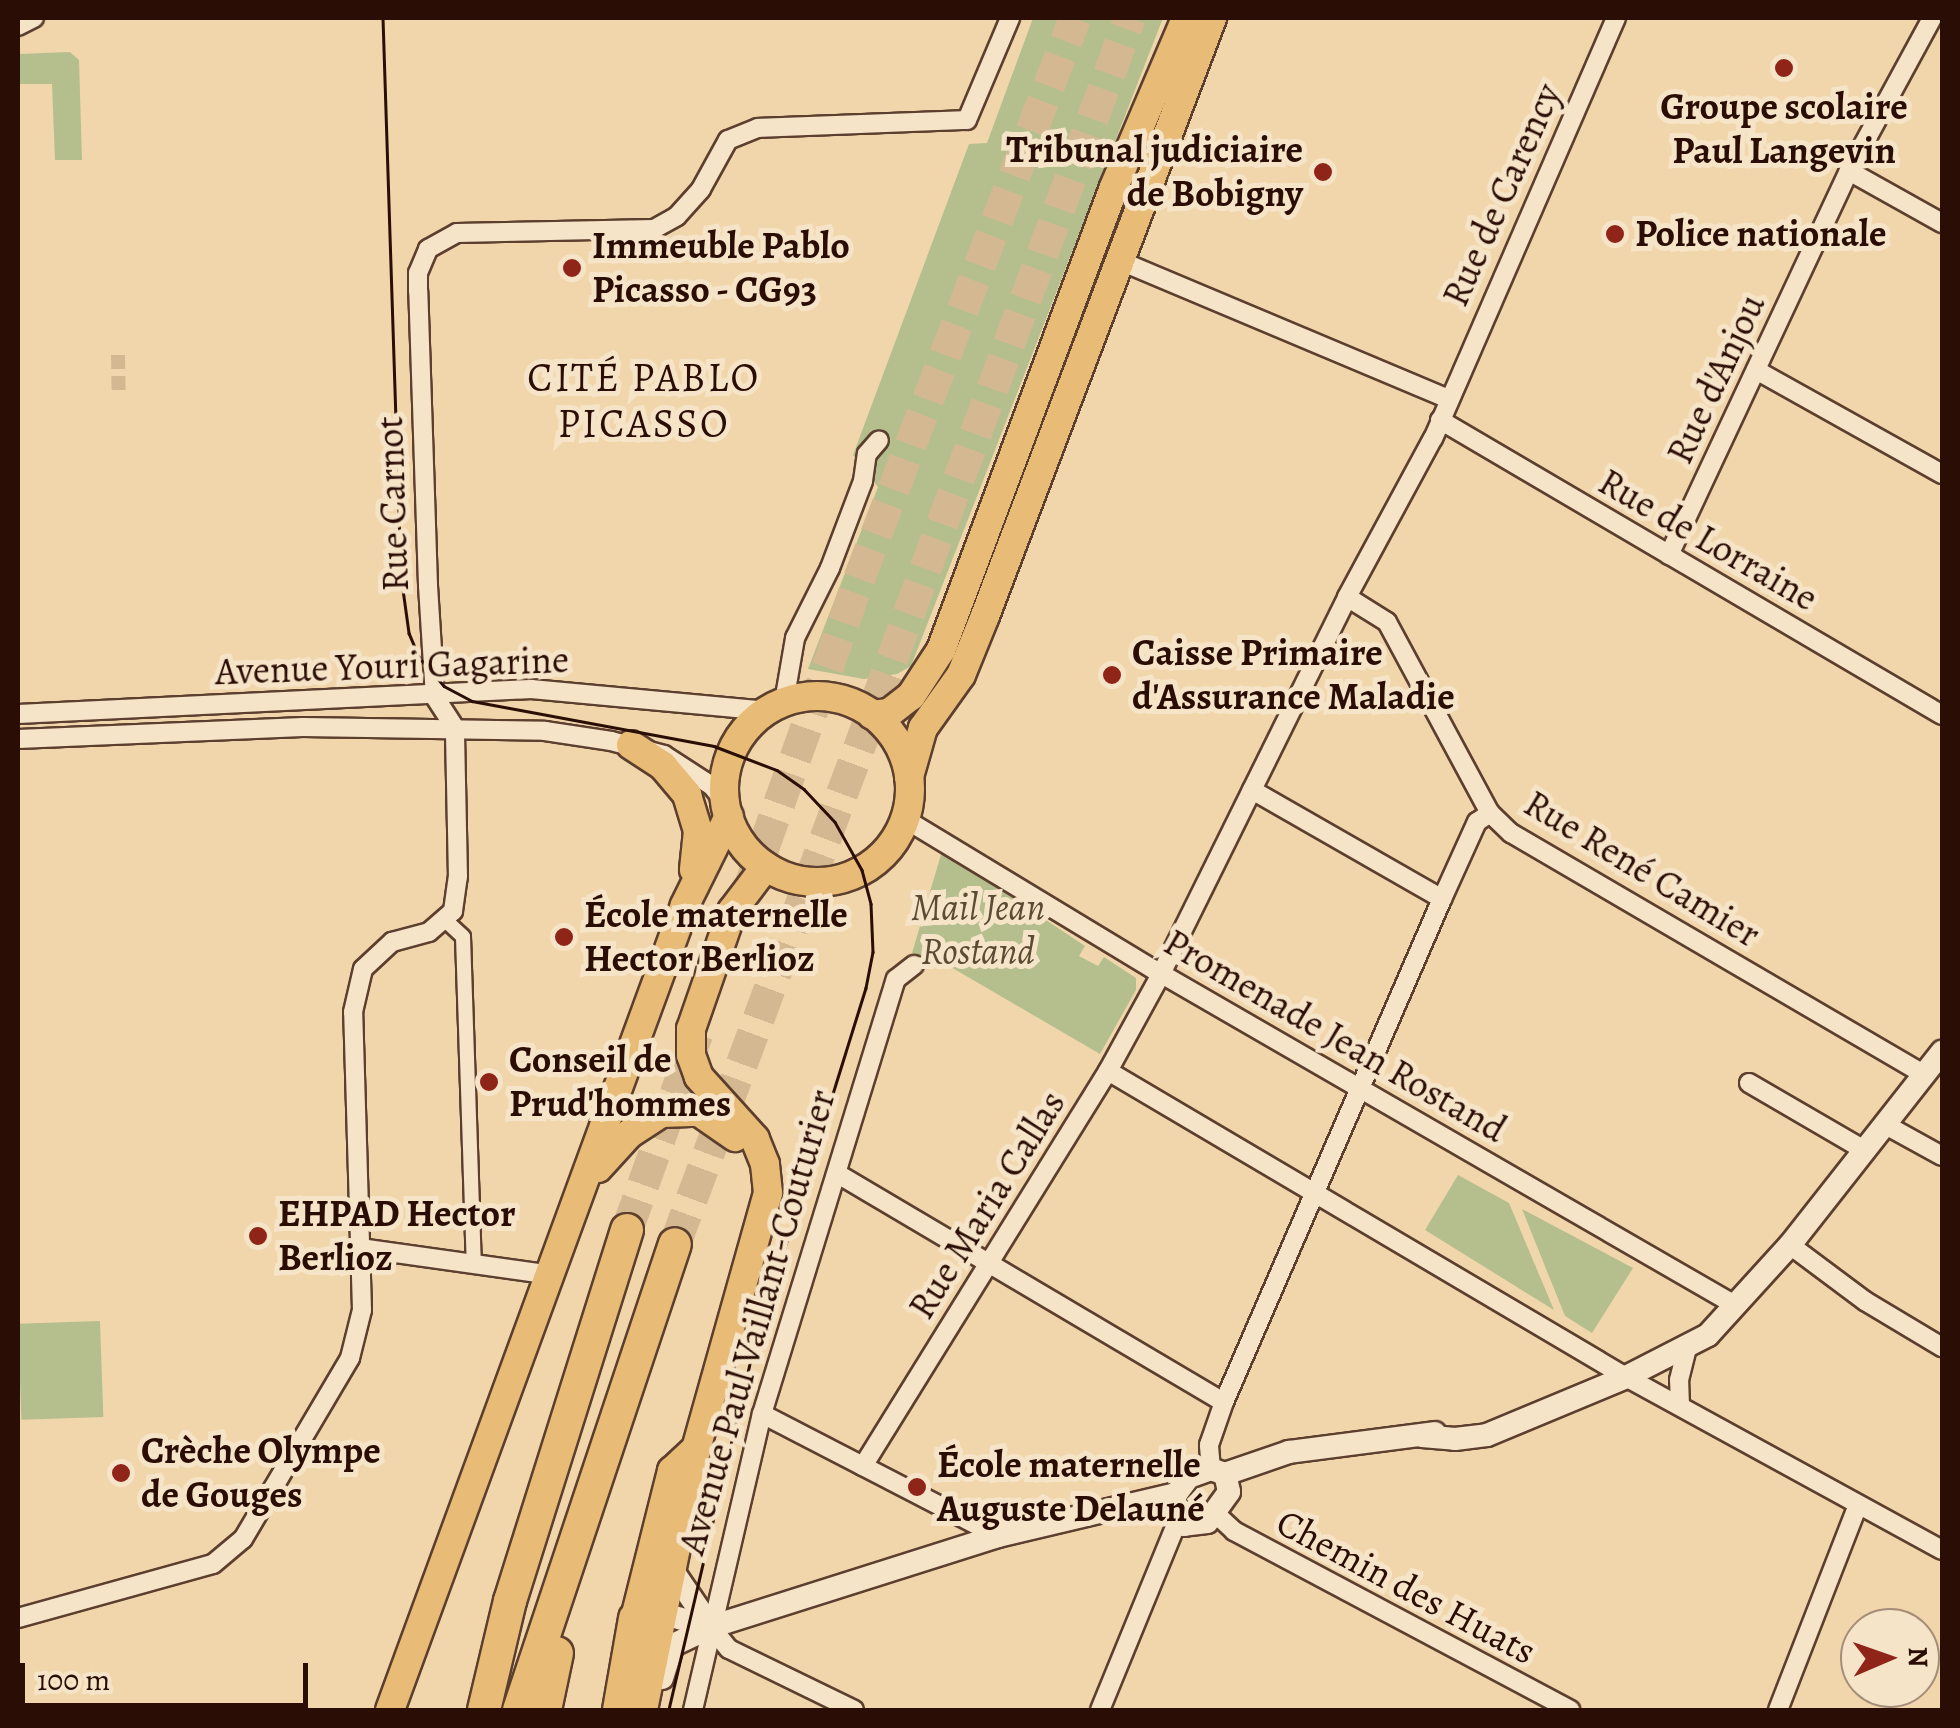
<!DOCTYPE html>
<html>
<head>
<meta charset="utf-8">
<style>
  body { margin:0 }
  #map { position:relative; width:1960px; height:1728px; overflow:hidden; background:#f1d6ab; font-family:Alegreya,serif }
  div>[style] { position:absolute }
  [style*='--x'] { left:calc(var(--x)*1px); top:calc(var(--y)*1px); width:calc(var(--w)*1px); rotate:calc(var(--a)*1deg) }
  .green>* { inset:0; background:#b5bf8d; transform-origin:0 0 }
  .pedestrian-tunnel>* { height:14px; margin-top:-7px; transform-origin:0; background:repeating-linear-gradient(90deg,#d3b892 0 14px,transparent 0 21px) }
  .motorway-tunnel>* { height:32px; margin-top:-16px; transform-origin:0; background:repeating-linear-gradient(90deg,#d3b892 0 32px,transparent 0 48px) }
  .roads { filter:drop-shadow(2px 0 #5c3f2e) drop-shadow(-2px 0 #5c3f2e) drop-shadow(0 2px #5c3f2e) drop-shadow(0 -2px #5c3f2e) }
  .pedestrian>* { height:14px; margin:-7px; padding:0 7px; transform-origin:7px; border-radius:7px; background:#f6e4c8 }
  .minor>* { height:18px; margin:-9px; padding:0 9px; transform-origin:9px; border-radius:9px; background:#f6e4c8 }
  .tertiary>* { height:22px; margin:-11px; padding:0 11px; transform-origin:11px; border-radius:11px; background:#f6e4c8 }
  .primary>* { height:28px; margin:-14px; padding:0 14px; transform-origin:14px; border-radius:14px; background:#e8bb76 }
  .primary>.ring { margin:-14px; padding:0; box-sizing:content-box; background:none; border:28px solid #e8bb76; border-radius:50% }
  .motorway>* { height:32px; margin:-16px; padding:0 16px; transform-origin:16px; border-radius:16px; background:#e8bb76 }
  .tram>* { height:2.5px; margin:-1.25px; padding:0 1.25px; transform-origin:1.25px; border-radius:1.25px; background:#2a0d04 }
  .dots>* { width:28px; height:28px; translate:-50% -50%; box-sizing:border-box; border:5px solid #f6e4c8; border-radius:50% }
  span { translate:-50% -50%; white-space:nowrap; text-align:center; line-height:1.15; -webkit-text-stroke:10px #f6e4c8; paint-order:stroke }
  .poi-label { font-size:38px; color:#2a0d04; font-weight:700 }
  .right { translate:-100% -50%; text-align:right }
  .left { translate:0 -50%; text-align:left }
  .street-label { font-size:38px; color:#2a0d04 }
  .park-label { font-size:38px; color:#5b4b34; font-style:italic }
  .neighbourhood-label { font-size:40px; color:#2a0d04; letter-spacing:2.5px }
  .frame { position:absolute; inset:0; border:20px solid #2a0d04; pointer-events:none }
  .north { position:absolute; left:1840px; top:1608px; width:100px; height:100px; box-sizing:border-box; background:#f6e4c8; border:2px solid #a48e7a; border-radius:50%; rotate:88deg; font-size:28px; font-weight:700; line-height:40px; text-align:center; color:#2a0d04 }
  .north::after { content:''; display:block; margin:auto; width:35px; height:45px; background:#8f2418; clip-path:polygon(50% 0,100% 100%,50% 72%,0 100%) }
  .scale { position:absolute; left:20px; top:1663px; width:288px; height:45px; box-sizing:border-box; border:5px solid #2a0d04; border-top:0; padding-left:12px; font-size:30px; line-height:35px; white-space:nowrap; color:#2a0d04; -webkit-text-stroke:8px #f6e4c8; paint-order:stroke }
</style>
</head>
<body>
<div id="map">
  <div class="green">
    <i style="clip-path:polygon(1033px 18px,1163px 18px,911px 666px,897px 674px,864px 679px,808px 669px,878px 487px,853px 455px,969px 144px,987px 143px)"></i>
    <i style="clip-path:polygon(70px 52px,79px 60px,82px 160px,55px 160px,52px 84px,18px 84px,18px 54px)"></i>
    <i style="clip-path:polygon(942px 851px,1085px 946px,1079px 956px,1098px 966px,1104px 957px,1136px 978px,1136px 990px,1100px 1054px,932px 956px,928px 963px,912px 953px)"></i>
    <i style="clip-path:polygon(1458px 1175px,1509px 1203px,1554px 1310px,1425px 1230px)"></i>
    <i style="clip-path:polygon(1522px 1209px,1633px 1268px,1592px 1333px,1565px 1316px)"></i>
    <i style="left:100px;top:1321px;width:96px;height:82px;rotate:88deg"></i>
  </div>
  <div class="pedestrian-tunnel">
    <i style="--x:118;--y:355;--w:39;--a:89"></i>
  </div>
  <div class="motorway-tunnel">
    <i style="--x:747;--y:894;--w:334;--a:-70.4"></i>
    <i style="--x:859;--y:579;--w:601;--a:-68.94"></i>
    <i style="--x:627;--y:1230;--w:208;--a:-70.3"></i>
    <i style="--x:675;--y:1244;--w:1308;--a:-69.64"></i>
  </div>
  <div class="roads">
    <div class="pedestrian">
      <i style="--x:444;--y:919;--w:26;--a:43"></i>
      <i style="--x:463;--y:937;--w:326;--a:88.1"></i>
    </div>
    <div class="minor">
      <i style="--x:1616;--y:18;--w:458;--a:113.5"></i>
      <i style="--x:1433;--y:438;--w:181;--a:118.4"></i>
      <i style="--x:1347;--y:597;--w:47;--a:32"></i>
      <i style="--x:1387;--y:622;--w:217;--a:61.7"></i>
      <i style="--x:1490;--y:813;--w:29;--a:44"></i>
      <i style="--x:1511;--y:833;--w:478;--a:30.3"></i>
      <i style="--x:18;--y:26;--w:18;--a:-27"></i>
      <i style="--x:1849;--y:171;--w:107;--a:29.2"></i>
      <i style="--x:1118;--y:260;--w:358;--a:22.8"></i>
      <i style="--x:1756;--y:370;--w:213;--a:29.2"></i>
      <i style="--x:1440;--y:420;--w:582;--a:30.44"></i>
      <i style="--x:1669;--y:555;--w:424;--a:-64.9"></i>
      <i style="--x:1849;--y:171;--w:174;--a:-61.5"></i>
      <i style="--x:784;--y:702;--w:65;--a:-80.2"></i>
      <i style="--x:795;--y:638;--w:78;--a:-63.4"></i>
      <i style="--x:830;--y:568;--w:93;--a:-69.2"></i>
      <i style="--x:863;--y:481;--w:27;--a:-82"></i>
      <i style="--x:867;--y:454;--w:18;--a:-49"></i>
      <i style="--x:18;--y:714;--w:514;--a:-2.79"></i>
      <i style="--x:531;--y:689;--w:238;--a:5.3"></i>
      <i style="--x:455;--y:728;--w:37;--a:-123"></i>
      <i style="--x:435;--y:697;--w:112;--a:-93.6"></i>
      <i style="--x:428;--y:585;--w:294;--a:-91.9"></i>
      <i style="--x:418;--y:291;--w:18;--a:-90"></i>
      <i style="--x:418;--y:273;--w:26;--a:-67"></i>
      <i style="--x:428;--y:249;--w:33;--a:-29"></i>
      <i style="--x:457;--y:233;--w:197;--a:-1.2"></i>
      <i style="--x:654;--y:229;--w:26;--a:-29"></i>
      <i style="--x:677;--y:216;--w:36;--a:-48"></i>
      <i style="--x:701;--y:189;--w:56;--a:-61.1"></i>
      <i style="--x:728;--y:140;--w:32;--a:-22"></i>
      <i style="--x:758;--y:128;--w:209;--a:-2.2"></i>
      <i style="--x:967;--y:120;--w:111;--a:-67.1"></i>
      <i style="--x:18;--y:739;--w:285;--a:-2.4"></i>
      <i style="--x:303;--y:727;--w:242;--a:0.9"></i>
      <i style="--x:545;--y:731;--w:67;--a:8.6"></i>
      <i style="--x:611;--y:741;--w:55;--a:14.8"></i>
      <i style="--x:664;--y:755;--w:57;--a:32.9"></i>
      <i style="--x:712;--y:786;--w:22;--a:51"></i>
      <i style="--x:1252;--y:790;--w:219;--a:29.8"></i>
      <i style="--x:905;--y:819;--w:290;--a:31.2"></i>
      <i style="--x:1153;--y:969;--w:672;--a:30"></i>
      <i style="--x:1108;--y:1071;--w:602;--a:30.57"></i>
      <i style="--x:1626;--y:1377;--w:360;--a:28.7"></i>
      <i style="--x:1749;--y:1083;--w:133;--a:30.2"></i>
      <i style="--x:1884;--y:1124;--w:66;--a:28.9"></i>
      <i style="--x:838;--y:1174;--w:448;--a:30.6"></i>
      <i style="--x:1790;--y:1245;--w:94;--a:36.7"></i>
      <i style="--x:1865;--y:1301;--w:90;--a:30.9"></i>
      <i style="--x:360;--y:1248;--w:194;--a:8"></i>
      <i style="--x:1680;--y:1406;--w:26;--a:-92"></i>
      <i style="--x:1679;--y:1380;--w:34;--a:-76"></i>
      <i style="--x:762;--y:1414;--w:266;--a:27.3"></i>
      <i style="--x:863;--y:1466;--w:465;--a:-58.2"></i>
      <i style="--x:1108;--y:1071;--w:111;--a:-61.3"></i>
      <i style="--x:1161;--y:974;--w:420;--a:-63.7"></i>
      <i style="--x:1211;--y:1469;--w:24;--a:-95"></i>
      <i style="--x:1209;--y:1445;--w:46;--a:-70.8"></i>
      <i style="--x:1224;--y:1402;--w:548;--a:-66.57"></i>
      <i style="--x:1442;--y:899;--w:85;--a:-65.6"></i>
      <i style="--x:1477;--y:822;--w:16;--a:-35"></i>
      <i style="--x:1216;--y:1514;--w:25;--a:43"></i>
      <i style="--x:1234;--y:1531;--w:381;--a:28"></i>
      <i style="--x:18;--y:1618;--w:202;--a:-15.5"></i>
      <i style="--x:213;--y:1564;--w:39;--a:-40"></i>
      <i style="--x:243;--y:1539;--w:210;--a:-59.4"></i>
      <i style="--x:350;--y:1358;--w:49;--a:-76"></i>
      <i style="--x:362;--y:1310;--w:298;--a:-91.7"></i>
      <i style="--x:353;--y:1012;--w:44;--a:-76.9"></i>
      <i style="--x:363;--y:969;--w:40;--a:-43"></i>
      <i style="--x:392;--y:942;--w:38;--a:-15"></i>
      <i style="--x:429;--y:932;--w:32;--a:-41"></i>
      <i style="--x:453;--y:911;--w:34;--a:-82"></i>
      <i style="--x:458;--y:877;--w:149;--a:-91.2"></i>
      <i style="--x:711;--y:1627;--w:28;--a:51"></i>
      <i style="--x:729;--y:1649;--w:139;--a:26"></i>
      <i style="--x:693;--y:1710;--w:304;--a:-76.9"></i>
      <i style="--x:762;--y:1414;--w:455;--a:-72.9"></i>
      <i style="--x:896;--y:979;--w:23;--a:-38"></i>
      <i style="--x:1100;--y:1710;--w:205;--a:-67.7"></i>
      <i style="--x:1778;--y:1710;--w:220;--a:-68.7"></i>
    </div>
    <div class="tertiary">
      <i style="--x:1422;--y:1436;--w:33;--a:5"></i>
      <i style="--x:1455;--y:1439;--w:32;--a:-7"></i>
      <i style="--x:1487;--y:1435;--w:151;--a:-22.6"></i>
      <i style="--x:1626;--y:1377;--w:92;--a:-27.1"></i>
      <i style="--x:1708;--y:1335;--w:122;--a:-47.7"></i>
      <i style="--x:1790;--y:1245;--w:246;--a:-51.8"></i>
      <i style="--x:1211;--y:1469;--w:15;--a:20"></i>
      <i style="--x:1225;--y:1474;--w:18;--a:77"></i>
      <i style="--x:1229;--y:1492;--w:37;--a:126"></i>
      <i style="--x:1207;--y:1522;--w:23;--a:173"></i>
      <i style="--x:1184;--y:1525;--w:21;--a:-127"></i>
      <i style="--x:1171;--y:1508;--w:15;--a:-70"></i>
      <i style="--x:1176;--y:1494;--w:21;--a:-53"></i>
      <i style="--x:1189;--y:1477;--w:23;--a:-20"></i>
      <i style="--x:1225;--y:1474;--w:68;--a:-19"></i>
      <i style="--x:1289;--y:1452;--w:147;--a:-7.4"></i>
      <i style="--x:670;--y:1567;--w:73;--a:55.7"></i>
      <i style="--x:647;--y:1621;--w:25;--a:-12"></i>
      <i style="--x:671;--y:1616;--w:41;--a:15.4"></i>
      <i style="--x:662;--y:1678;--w:35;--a:-72"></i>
      <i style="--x:673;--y:1645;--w:42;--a:-25.3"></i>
      <i style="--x:711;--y:1627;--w:301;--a:-17.6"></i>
      <i style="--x:998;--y:1536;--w:183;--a:-13.3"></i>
    </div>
    <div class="primary">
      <i class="ring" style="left:724px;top:696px;width:158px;height:158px"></i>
      <i style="--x:872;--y:715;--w:17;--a:-7"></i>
      <i style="--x:889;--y:713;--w:28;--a:-38"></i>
      <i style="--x:911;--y:696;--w:55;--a:-56.9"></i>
      <i style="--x:941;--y:650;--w:494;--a:-69.5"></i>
      <i style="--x:1114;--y:187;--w:184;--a:-66.9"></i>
      <i style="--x:631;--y:745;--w:38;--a:33"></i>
      <i style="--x:663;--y:766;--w:38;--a:50"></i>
      <i style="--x:687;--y:795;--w:38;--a:73"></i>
      <i style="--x:698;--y:831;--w:39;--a:96"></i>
      <i style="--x:909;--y:777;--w:51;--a:-74.1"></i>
      <i style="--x:923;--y:728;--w:65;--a:-54.4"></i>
      <i style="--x:961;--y:675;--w:64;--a:-67.9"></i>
      <i style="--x:985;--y:616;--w:640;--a:-69.21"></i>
      <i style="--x:598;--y:1168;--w:46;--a:-47.6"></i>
      <i style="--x:629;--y:1134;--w:38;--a:-33"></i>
      <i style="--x:661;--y:1113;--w:38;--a:-2"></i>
      <i style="--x:699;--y:1112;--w:44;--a:34.8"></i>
      <i style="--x:635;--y:1618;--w:152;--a:-75.9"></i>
      <i style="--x:672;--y:1471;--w:33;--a:-43"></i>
      <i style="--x:390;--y:1710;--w:857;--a:-69.87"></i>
      <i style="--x:685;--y:905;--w:99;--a:-63.7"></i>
      <i style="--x:643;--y:1710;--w:266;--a:-78.5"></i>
      <i style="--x:696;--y:1449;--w:266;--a:-74.3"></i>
      <i style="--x:768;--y:1193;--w:29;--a:-96"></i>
      <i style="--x:765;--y:1164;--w:27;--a:-112"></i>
      <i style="--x:755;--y:1139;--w:84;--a:-132.1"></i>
      <i style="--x:699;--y:1077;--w:23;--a:-110"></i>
      <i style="--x:691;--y:1055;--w:26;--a:-90"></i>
      <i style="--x:691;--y:1029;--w:125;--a:-70.8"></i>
      <i style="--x:732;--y:911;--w:56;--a:-52.9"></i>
    </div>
    <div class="motorway">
      <i style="--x:484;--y:1710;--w:112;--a:-76.6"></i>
      <i style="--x:510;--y:1601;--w:389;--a:-72.5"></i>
      <i style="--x:519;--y:1710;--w:491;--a:-71.5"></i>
      <i style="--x:545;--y:1710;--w:58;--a:-78.1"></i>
      <i style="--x:619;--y:1710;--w:93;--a:-80.1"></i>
    </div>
  </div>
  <div class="tram">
    <i style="--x:383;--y:18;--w:557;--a:88.15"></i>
    <i style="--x:401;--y:575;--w:59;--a:82.1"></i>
    <i style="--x:409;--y:633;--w:26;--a:67"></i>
    <i style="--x:419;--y:657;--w:38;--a:49"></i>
    <i style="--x:444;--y:686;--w:32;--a:28"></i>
    <i style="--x:472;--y:701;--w:246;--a:10.5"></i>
    <i style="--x:714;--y:746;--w:67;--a:20.9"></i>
    <i style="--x:777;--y:770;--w:33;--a:35"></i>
    <i style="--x:804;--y:789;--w:45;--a:46.8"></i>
    <i style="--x:835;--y:822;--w:55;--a:60.6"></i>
    <i style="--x:862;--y:870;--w:35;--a:75"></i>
    <i style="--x:871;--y:904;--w:48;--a:87.6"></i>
    <i style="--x:873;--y:952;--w:37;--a:101"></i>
    <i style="--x:866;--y:988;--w:376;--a:107.3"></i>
    <i style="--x:754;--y:1347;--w:373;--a:103.2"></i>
  </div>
  <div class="dots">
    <i style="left:1784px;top:68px;background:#8f2418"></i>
    <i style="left:1323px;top:172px;background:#8f2418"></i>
    <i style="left:1615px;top:234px;background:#8f2418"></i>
    <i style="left:572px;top:268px;background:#8f2418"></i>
    <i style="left:1112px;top:675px;background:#8f2418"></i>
    <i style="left:564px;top:937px;background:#8f2418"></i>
    <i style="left:489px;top:1082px;background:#8f2418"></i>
    <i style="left:258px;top:1236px;background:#8f2418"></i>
    <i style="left:121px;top:1473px;background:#8f2418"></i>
    <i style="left:917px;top:1487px;background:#8f2418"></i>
  </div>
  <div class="poi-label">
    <span style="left:1784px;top:129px">Groupe scolaire<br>Paul Langevin</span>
    <span class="right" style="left:1303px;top:172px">Tribunal judiciaire<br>de Bobigny</span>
    <span class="left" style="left:1635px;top:234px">Police nationale</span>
    <span class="left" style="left:592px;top:268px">Immeuble Pablo<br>Picasso - CG93</span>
    <span class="left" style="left:1132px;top:675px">Caisse Primaire<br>d'Assurance Maladie</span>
    <span class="left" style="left:584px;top:937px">École maternelle<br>Hector Berlioz</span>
    <span class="left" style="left:509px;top:1082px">Conseil de<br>Prud'hommes</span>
    <span class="left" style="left:278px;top:1236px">EHPAD Hector<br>Berlioz</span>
    <span class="left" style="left:141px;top:1473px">Crèche Olympe<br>de Gouges</span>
    <span class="left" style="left:937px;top:1487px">École maternelle<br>Auguste Delauné</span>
  </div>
  <div class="street-label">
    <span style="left:1502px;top:195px;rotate:-66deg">Rue de Carency</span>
    <span style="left:1716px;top:379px;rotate:-65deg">Rue d'Anjou</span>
    <span style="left:393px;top:504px;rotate:-92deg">Rue Carnot</span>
    <span style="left:1708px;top:540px;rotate:30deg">Rue de Lorraine</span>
    <span style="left:392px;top:666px;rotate:-2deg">Avenue Youri Gagarine</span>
    <span style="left:1642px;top:869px;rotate:31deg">Rue René Camier</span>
    <span style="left:1335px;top:1036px;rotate:30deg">Promenade Jean Rostand</span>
    <span style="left:987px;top:1205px;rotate:-58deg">Rue Maria Callas</span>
    <span style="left:757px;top:1322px;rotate:-74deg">Avenue Paul Vaillant-Couturier</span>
    <span style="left:1406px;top:1587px;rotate:28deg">Chemin des Huats</span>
  </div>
  <div class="park-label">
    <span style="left:978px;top:930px">Mail Jean<br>Rostand</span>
  </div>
  <div class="neighbourhood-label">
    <span style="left:644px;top:401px">CITÉ PABLO<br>PICASSO</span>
  </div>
  <div class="frame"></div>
  <div class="north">N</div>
  <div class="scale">100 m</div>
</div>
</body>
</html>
